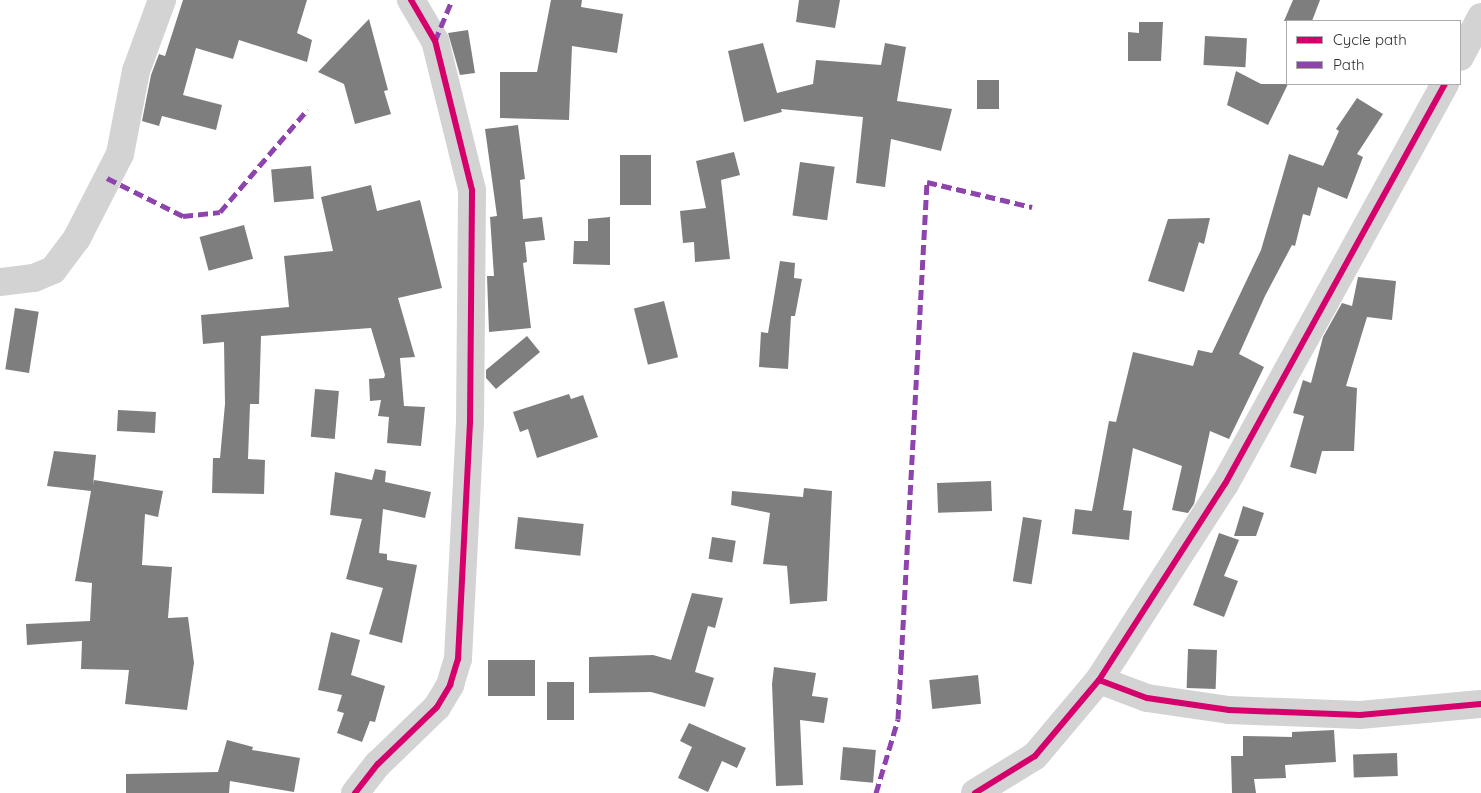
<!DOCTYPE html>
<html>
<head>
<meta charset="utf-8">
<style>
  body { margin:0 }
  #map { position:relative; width:1481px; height:793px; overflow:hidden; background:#fff; font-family:Quicksand,sans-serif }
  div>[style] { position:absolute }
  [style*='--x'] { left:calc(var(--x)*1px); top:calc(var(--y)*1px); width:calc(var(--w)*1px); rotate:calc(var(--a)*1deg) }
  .building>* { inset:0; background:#7e7e7e; transform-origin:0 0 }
  .minor>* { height:28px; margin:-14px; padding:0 14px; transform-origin:14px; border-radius:14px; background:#d3d3d3 }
  .quiet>* { height:5px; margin-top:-2.5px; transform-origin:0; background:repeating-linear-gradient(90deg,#8e44ad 0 10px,transparent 0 15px) }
  .cycleway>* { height:6px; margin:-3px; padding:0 3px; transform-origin:3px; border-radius:3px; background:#d6006c }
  span { translate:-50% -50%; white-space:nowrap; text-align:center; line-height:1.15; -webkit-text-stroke:5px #fff; paint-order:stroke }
  .legend { position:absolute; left:1286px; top:20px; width:175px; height:65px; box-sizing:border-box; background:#fff; border:1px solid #ababab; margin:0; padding:6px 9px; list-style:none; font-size:15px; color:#2e2e2e }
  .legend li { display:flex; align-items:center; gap:10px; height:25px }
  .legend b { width:25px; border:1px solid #ababab }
</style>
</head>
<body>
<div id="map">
  <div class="building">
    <i style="clip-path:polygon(183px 0,307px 0,297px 33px,312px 40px,307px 62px,239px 40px,233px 59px,196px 48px,183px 95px,222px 105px,216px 130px,162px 116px,159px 126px,142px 121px,151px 75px,159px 54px,165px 56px)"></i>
    <i style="clip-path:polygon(551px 0,582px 0,581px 7px,623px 14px,617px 53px,572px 46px,569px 120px,500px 118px,500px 72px,537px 72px)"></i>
    <i style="clip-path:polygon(799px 0,840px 0,835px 28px,796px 22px)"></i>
    <i style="clip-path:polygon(1293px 0,1320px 0,1312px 21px,1284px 21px)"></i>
    <i style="clip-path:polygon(369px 19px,388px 90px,384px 91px,391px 114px,355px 124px,344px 84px,318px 72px)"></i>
    <i style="clip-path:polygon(1139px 22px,1163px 22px,1161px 61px,1128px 61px,1128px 32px,1139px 33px)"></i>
    <i style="clip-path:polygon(468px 30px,475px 73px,460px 75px,448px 33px)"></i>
    <i style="left:1205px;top:36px;width:42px;height:29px;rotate:3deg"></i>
    <i style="clip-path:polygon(763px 43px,777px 93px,813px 84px,816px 60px,881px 65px,885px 43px,906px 47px,897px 101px,952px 109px,941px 151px,891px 139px,885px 187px,856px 183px,863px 117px,781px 109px,782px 112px,744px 122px,728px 51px)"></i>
    <i style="clip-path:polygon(1236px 71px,1261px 84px,1288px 84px,1268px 125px,1227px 105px)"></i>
    <i style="left:977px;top:80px;width:22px;height:29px"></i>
    <i style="clip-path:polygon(1357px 98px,1383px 114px,1357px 154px,1363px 157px,1347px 199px,1318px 187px,1310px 216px,1303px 214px,1295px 246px,1292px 245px,1265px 296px,1239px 354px,1264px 367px,1229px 439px,1210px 431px,1194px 504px,1188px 513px,1172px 510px,1182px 466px,1133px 448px,1123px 510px,1132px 511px,1129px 540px,1072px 534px,1075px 509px,1092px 511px,1109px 421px,1116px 422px,1133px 352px,1193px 366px,1198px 350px,1212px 353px,1261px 250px,1289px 154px,1323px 166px,1339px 131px,1336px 129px)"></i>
    <i style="clip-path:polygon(518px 125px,525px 179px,520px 180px,523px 219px,542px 217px,545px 240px,525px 242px,527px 262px,523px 263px,531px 328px,489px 332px,487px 276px,494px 276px,490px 217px,497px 216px,485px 129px)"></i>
    <i style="clip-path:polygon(734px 152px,740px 175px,721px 180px,730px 259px,695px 262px,694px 242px,683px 243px,680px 211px,706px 208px,696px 161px)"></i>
    <i style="left:651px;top:155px;width:50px;height:31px;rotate:90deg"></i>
    <i style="left:800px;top:162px;width:35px;height:54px;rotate:8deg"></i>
    <i style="left:311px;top:166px;width:33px;height:40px;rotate:85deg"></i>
    <i style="clip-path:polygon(371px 185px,377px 211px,420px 200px,442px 288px,398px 298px,415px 357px,400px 358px,404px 406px,425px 407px,421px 446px,387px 443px,389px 417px,378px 416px,381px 400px,370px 401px,369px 379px,384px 378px,385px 375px,371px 328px,261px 336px,259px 404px,250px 404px,248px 459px,265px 460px,264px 494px,212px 493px,213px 458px,220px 458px,225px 404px,224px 342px,203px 344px,201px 315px,289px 307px,284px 256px,333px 251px,321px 197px)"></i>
    <i style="clip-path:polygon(610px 217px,610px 265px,573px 264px,574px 241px,588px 241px,588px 219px)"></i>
    <i style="clip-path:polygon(1210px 218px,1204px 244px,1199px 242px,1184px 292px,1148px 281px,1168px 219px)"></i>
    <i style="left:244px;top:225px;width:35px;height:46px;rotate:75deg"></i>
    <i style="clip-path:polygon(780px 261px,795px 263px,794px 278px,802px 279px,795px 316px,791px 316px,788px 369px,759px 367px,761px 332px,768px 333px)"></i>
    <i style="clip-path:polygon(1358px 277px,1396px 281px,1392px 320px,1367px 317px,1346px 386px,1357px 388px,1354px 451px,1322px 451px,1316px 474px,1290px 467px,1304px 416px,1293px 413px,1303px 380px,1311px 383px,1323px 337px,1342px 303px,1352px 306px)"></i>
    <i style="left:664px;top:301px;width:58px;height:31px;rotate:76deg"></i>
    <i style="left:15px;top:308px;width:24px;height:62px;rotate:9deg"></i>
    <i style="clip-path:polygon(527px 336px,540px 352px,496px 389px,486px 378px,486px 370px)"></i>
    <i style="left:315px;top:389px;width:24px;height:48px;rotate:5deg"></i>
    <i style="clip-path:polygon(569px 394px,571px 399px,583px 395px,598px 437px,537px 458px,528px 429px,520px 432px,513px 412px)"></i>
    <i style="left:118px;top:410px;width:38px;height:21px;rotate:3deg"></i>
    <i style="clip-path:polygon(54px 451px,96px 455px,93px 485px,94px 480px,163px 491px,158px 517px,145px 514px,142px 565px,172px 567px,168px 618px,188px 617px,194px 663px,187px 710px,125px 704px,129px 670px,81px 669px,82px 641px,27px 645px,26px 624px,90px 621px,92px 583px,75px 581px,91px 491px,47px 486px)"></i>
    <i style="clip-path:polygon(375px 469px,386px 471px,385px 482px,431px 492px,425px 518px,383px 509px,379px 553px,387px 554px,387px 560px,417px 565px,402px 643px,369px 634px,383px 588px,346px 579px,362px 519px,330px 515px,335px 472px,372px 480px)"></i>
    <i style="left:991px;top:481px;width:30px;height:54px;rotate:88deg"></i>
    <i style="clip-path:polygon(804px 488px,832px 491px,827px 601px,790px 604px,787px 566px,763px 564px,770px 513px,731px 505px,732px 491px,803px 497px)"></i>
    <i style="clip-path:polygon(1243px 506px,1264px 513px,1256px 536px,1234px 536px)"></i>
    <i style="left:518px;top:517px;width:66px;height:32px;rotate:6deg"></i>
    <i style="left:1023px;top:517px;width:19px;height:65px;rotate:9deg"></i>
    <i style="clip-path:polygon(1219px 533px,1239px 540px,1224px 576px,1238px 581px,1224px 617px,1193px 605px)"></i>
    <i style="left:712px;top:537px;width:24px;height:22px;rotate:9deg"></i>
    <i style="clip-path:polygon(692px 593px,723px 598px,715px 628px,708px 626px,695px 672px,714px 678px,705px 707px,651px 692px,589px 693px,589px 657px,653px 655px,671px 660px)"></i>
    <i style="clip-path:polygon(331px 632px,360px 640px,351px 675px,385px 686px,375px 722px,370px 721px,362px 742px,337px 733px,344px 713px,337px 711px,342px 695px,318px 690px)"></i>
    <i style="left:1188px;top:649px;width:29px;height:39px;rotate:2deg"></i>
    <i style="left:488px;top:660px;width:47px;height:36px"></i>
    <i style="clip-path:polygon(774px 667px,816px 673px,812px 696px,828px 698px,824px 723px,800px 720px,803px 785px,776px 786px,772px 684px)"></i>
    <i style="left:978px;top:675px;width:29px;height:49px;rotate:84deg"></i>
    <i style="left:547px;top:682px;width:27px;height:38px"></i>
    <i style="clip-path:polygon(689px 723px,746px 748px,737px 768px,722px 761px,708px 792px,678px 778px,692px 747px,680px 741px)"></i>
    <i style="clip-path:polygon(1334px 730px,1336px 762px,1285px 765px,1286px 778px,1254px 779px,1256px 793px,1232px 793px,1231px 756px,1243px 756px,1243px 736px,1292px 737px,1292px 732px)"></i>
    <i style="clip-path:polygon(227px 740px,253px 747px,252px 750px,300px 758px,294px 792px,230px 781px,229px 793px,126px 793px,126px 774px,218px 772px)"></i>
    <i style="left:843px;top:747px;width:33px;height:33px;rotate:5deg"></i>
    <i style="left:1397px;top:753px;width:23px;height:44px;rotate:88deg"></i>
  </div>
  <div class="minor">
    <i style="--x:1460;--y:57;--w:45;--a:-62.3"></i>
    <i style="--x:0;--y:282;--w:34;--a:-7"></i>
    <i style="--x:34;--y:278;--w:21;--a:-23"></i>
    <i style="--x:53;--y:270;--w:40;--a:-53"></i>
    <i style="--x:77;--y:238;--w:94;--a:-62.9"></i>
    <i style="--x:120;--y:154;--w:85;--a:-79.1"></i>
    <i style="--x:136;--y:71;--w:76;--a:-69.9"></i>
    <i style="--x:1099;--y:680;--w:51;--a:20.6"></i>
    <i style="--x:1147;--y:698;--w:83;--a:8.3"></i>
    <i style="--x:1229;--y:710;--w:131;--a:2.2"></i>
    <i style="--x:1360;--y:715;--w:121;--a:-5.2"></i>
    <i style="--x:355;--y:793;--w:37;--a:-52"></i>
    <i style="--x:378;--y:764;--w:82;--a:-44"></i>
    <i style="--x:437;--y:707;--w:26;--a:-59"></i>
    <i style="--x:450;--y:685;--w:27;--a:-73"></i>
    <i style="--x:458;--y:659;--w:236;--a:-87.1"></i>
    <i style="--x:470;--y:423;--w:233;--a:-89.5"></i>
    <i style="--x:472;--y:190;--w:154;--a:-103.9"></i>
    <i style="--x:435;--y:41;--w:48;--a:-120.3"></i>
    <i style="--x:975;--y:793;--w:70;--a:-31.7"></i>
    <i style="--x:1035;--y:756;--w:99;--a:-49.9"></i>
    <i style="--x:1099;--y:680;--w:233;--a:-57.3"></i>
    <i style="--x:1225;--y:484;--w:457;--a:-61.2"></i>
  </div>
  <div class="quiet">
    <i style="--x:435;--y:41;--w:44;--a:-67.5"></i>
    <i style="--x:107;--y:178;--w:85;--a:26.6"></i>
    <i style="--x:183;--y:216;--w:37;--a:-6"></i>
    <i style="--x:220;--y:212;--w:135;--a:-49.5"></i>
    <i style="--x:876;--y:793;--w:77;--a:-73.4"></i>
    <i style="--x:898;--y:719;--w:538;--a:-86.91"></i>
    <i style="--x:927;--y:182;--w:108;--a:13.4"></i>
  </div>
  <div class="cycleway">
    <i style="--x:1099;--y:680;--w:51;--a:20.6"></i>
    <i style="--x:1147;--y:698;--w:83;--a:8.3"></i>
    <i style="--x:1229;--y:710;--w:131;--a:2.2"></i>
    <i style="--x:1360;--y:715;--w:121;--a:-5.2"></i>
    <i style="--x:355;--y:793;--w:37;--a:-52"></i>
    <i style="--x:378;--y:764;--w:82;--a:-44"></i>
    <i style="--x:437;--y:707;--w:26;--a:-59"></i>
    <i style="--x:450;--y:685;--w:27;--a:-73"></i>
    <i style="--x:458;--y:659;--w:236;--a:-87.1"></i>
    <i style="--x:470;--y:423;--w:233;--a:-89.5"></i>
    <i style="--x:472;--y:190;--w:154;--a:-103.9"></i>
    <i style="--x:435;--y:41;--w:48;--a:-120.3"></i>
    <i style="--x:975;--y:793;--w:70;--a:-31.7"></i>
    <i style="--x:1035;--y:756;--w:99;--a:-49.9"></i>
    <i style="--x:1099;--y:680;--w:233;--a:-57.3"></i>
    <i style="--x:1225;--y:484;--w:457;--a:-61.2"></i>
  </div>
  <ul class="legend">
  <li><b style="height:6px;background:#d6006c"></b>Cycle path</li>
  <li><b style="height:6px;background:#8e44ad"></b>Path</li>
  </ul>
</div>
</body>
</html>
